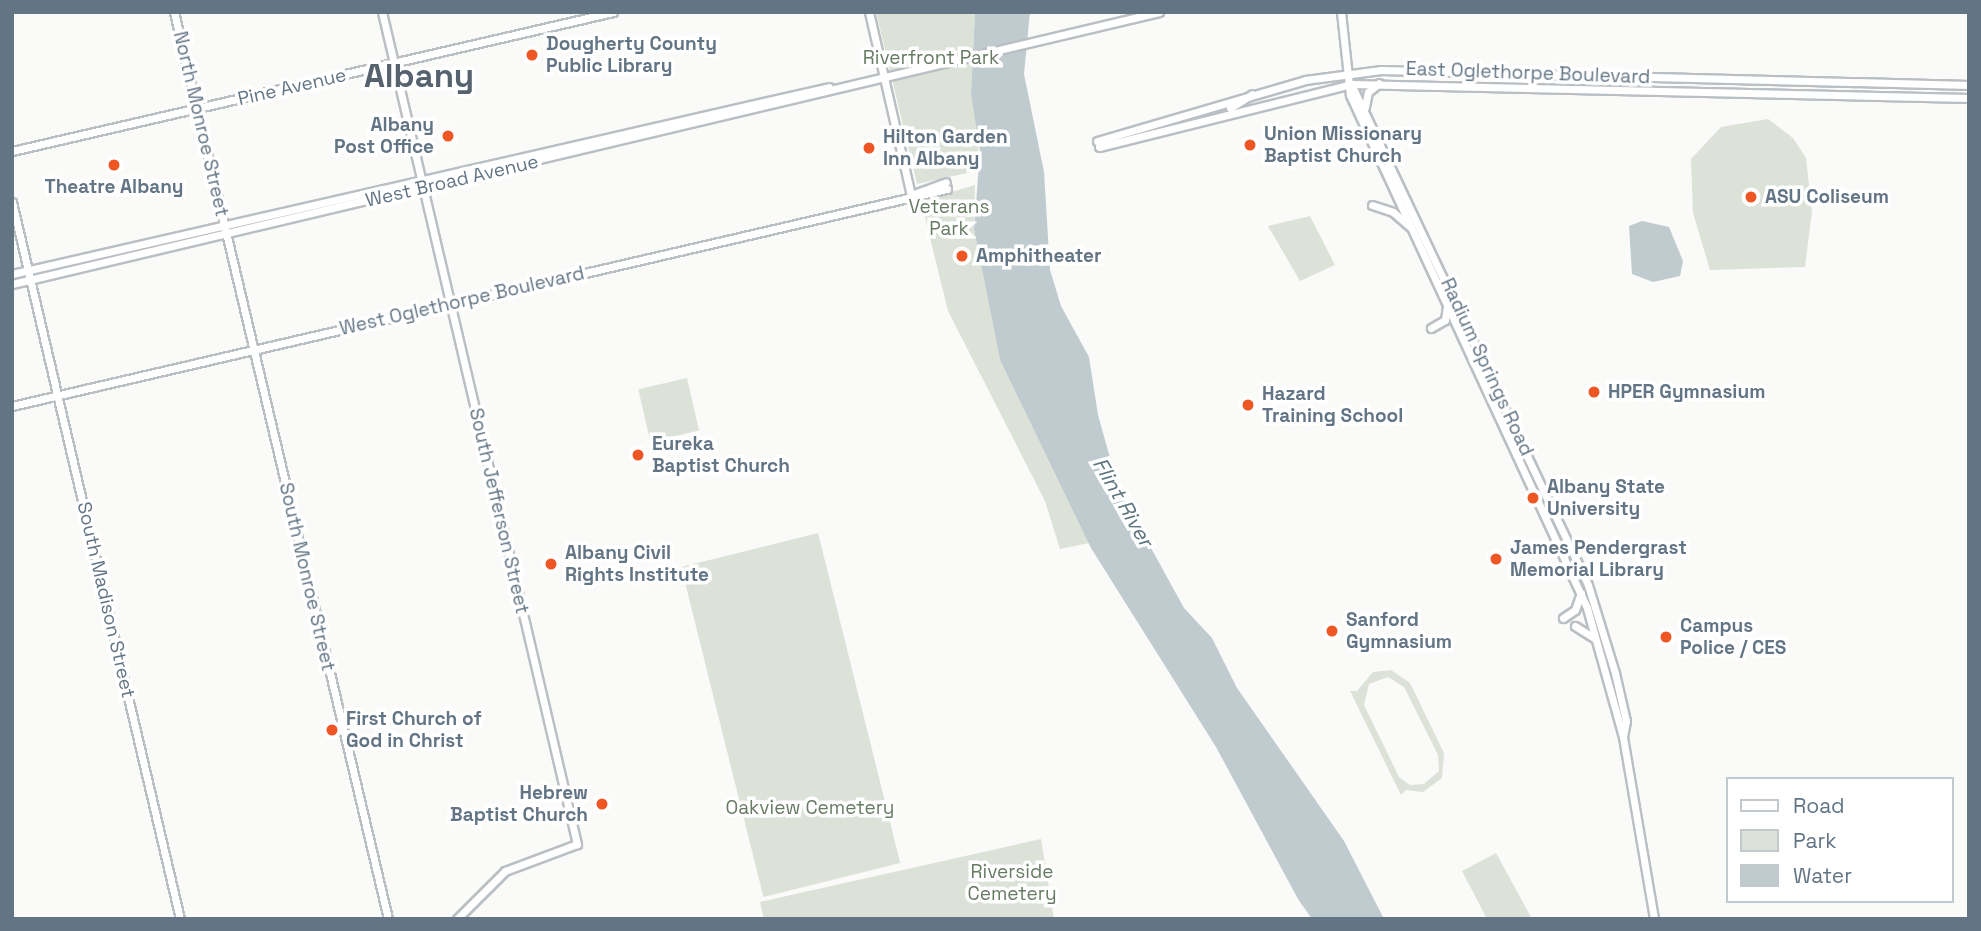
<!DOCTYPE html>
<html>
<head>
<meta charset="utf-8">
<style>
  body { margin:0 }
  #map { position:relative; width:1981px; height:931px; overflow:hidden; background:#fafaf8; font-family:"Space Grotesk",sans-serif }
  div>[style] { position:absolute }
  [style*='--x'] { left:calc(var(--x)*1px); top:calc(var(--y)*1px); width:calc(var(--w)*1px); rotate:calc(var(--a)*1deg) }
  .green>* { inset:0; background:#dce2d8; transform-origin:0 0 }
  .water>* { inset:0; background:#bfcbcf }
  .roads { filter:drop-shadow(2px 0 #babfc4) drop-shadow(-2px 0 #babfc4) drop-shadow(0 2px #babfc4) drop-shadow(0 -2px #babfc4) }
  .secondary>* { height:7px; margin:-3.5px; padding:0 3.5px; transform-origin:3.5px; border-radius:3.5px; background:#fff }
  .primary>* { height:7px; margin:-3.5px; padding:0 3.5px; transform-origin:3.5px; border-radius:3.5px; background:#fff }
  .dots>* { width:19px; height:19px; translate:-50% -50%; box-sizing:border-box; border:4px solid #fff; border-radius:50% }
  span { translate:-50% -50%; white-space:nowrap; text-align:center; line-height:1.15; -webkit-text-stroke:7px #fff; paint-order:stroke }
  .poi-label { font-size:19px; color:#637585; font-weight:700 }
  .left { translate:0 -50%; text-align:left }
  .right { translate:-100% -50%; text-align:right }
  .park-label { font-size:19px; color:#677b63 }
  .street-label { font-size:19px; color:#637585 }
  .water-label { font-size:21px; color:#5e757e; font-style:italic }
  .town-label { font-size:33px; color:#56636f; font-weight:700 }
  .frame { position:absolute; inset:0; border:14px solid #637585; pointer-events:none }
  .legend { position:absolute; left:1726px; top:777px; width:228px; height:126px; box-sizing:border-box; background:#fff; border:2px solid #c1c8ce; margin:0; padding:9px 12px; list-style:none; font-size:21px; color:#637585 }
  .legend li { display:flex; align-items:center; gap:14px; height:35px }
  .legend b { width:35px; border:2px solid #c1c8ce }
</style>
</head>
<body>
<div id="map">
  <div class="green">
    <i style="clip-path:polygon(876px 12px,975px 12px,971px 94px,980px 133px,976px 171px,917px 184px)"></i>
    <i style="clip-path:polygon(1768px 119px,1793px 138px,1806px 158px,1812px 211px,1805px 267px,1710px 270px,1693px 213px,1691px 159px,1721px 127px)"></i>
    <i style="clip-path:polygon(975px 185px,974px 229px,1000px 360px,1089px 543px,1060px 549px,1045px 501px,948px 311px,921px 201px)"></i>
    <i style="clip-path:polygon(1310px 216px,1335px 265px,1300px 281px,1268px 226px)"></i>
    <i style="left:687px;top:378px;width:54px;height:50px;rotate:77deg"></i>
    <i style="left:818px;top:533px;width:340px;height:141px;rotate:76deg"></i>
    <i style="clip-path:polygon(evenodd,1391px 670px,1410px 683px,1444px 753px,1442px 778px,1423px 792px,1406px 790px,1401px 795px,1350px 691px,1357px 691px,1373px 672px,1391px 670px,1388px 677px,1404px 687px,1438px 755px,1439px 771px,1424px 784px,1410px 785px,1399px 777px,1364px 705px,1369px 684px,1388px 677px)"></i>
    <i style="clip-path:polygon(1041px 839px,1054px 919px,764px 919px,760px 902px)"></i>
    <i style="clip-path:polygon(1496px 853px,1532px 919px,1487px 919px,1462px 871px)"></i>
  </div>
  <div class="water">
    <i style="clip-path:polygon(975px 12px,1030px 12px,1024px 74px,1044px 172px,1050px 270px,1061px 306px,1089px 357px,1098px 415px,1119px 490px,1184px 608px,1212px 638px,1237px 688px,1344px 841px,1384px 919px,1312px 919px,1298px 899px,1216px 747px,1091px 548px,1000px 360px,974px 229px,980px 151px,971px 94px)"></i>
    <i style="clip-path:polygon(1642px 221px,1669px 227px,1683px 261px,1680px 276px,1653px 282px,1632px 274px,1629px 226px)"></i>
  </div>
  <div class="roads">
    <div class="secondary">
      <i style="--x:174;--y:12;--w:932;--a:76.72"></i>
      <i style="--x:869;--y:12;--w:188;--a:77.1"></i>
      <i style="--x:1341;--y:12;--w:83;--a:83.8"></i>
      <i style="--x:1350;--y:95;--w:565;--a:65.2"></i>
      <i style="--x:1587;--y:608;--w:134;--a:74.4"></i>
      <i style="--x:1623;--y:737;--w:185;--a:80.3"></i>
      <i style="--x:1351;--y:84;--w:554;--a:64.68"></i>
      <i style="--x:1588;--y:585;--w:92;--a:72.9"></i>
      <i style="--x:1615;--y:673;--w:49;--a:77.1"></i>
      <i style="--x:1626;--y:721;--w:16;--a:101"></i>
      <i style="--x:12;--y:151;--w:617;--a:-13.02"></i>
      <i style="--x:12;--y:202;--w:736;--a:76.81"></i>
      <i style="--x:1372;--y:205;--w:22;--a:18"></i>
      <i style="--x:1393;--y:212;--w:23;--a:41"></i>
      <i style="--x:12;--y:274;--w:838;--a:-12.89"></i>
      <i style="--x:12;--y:284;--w:1179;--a:-13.34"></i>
      <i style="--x:1431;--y:328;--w:16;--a:-30"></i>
      <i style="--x:1445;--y:320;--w:14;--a:-82"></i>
      <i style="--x:1563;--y:618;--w:14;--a:-34"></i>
      <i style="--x:1575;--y:610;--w:18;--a:-71"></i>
      <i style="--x:1575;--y:626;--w:22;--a:32"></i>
    </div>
    <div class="primary">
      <i style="--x:382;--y:12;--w:855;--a:76.81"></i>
      <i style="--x:577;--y:844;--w:77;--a:159.4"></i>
      <i style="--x:505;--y:871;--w:68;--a:135"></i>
      <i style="--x:1365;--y:107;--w:15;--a:-79"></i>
      <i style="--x:1368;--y:92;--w:14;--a:-39"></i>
      <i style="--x:1230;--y:108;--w:26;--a:-32"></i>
      <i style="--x:1097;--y:141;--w:217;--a:-16.3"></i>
      <i style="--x:1305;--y:80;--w:77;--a:-7.5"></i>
      <i style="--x:1381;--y:70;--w:588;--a:1.46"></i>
      <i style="--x:1099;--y:147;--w:260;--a:-14"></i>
      <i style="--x:1351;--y:84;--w:618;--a:1.3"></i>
      <i style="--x:911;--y:195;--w:37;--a:-20"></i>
      <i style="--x:12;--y:406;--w:960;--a:-13.07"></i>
    </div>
  </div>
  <div class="dots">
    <i style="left:532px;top:55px;background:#ee5624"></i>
    <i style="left:448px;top:136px;background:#ee5624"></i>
    <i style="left:1250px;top:145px;background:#ee5624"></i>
    <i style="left:869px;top:148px;background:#ee5624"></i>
    <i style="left:114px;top:165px;background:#ee5624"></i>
    <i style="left:1751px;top:197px;background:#ee5624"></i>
    <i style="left:962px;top:256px;background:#ee5624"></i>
    <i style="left:1594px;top:392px;background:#ee5624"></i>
    <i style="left:1248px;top:405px;background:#ee5624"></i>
    <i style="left:638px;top:455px;background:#ee5624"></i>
    <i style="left:1533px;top:498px;background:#ee5624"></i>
    <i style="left:1496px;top:559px;background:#ee5624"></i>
    <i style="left:551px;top:564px;background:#ee5624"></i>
    <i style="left:1332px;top:631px;background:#ee5624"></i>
    <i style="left:1666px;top:637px;background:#ee5624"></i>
    <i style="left:332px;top:730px;background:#ee5624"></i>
    <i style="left:602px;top:804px;background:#ee5624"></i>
  </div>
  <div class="poi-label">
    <span class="left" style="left:546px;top:55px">Dougherty County<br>Public Library</span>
    <span class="right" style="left:434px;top:136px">Albany<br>Post Office</span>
    <span class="left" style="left:1264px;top:145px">Union Missionary<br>Baptist Church</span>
    <span class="left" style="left:883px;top:148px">Hilton Garden<br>Inn Albany</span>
    <span style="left:114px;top:187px">Theatre Albany</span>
    <span class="left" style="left:1765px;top:197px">ASU Coliseum</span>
    <span class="left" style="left:976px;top:256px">Amphitheater</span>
    <span class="left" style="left:1608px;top:392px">HPER Gymnasium</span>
    <span class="left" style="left:1262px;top:405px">Hazard<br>Training School</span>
    <span class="left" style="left:652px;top:455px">Eureka<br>Baptist Church</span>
    <span class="left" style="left:1547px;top:498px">Albany State<br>University</span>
    <span class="left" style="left:1510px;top:559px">James Pendergrast<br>Memorial Library</span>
    <span class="left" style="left:565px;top:564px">Albany Civil<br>Rights Institute</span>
    <span class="left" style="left:1346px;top:631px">Sanford<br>Gymnasium</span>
    <span class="left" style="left:1680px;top:637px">Campus<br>Police / CES</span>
    <span class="left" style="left:346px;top:730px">First Church of<br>God in Christ</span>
    <span class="right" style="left:588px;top:804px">Hebrew<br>Baptist Church</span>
  </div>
  <div class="park-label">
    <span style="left:931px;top:58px">Riverfront Park</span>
    <span style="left:949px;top:218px">Veterans<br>Park</span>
    <span style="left:810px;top:808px">Oakview Cemetery</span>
    <span style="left:1012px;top:883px">Riverside<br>Cemetery</span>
  </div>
  <div class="street-label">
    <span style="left:1528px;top:73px;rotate:2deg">East Oglethorpe Boulevard</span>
    <span style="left:292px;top:87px;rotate:-13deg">Pine Avenue</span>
    <span style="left:201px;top:124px;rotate:77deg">North Monroe Street</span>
    <span style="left:452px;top:181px;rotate:-13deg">West Broad Avenue</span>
    <span style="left:462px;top:301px;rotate:-13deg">West Oglethorpe Boulevard</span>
    <span style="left:1487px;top:367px;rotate:65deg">Radium Springs Road</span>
    <span style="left:499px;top:511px;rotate:77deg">South Jefferson Street</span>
    <span style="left:307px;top:577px;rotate:77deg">South Monroe Street</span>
    <span style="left:106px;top:600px;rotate:77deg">South Madison Street</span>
  </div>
  <div class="water-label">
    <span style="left:1123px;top:502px;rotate:60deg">Flint River</span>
  </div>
  <div class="town-label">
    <span style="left:419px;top:77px">Albany</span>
  </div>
  <div class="frame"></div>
  <ul class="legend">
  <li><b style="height:9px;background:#fff"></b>Road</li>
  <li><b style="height:19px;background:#dce2d8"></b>Park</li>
  <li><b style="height:19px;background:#bfcbcf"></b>Water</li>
  </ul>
</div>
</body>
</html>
